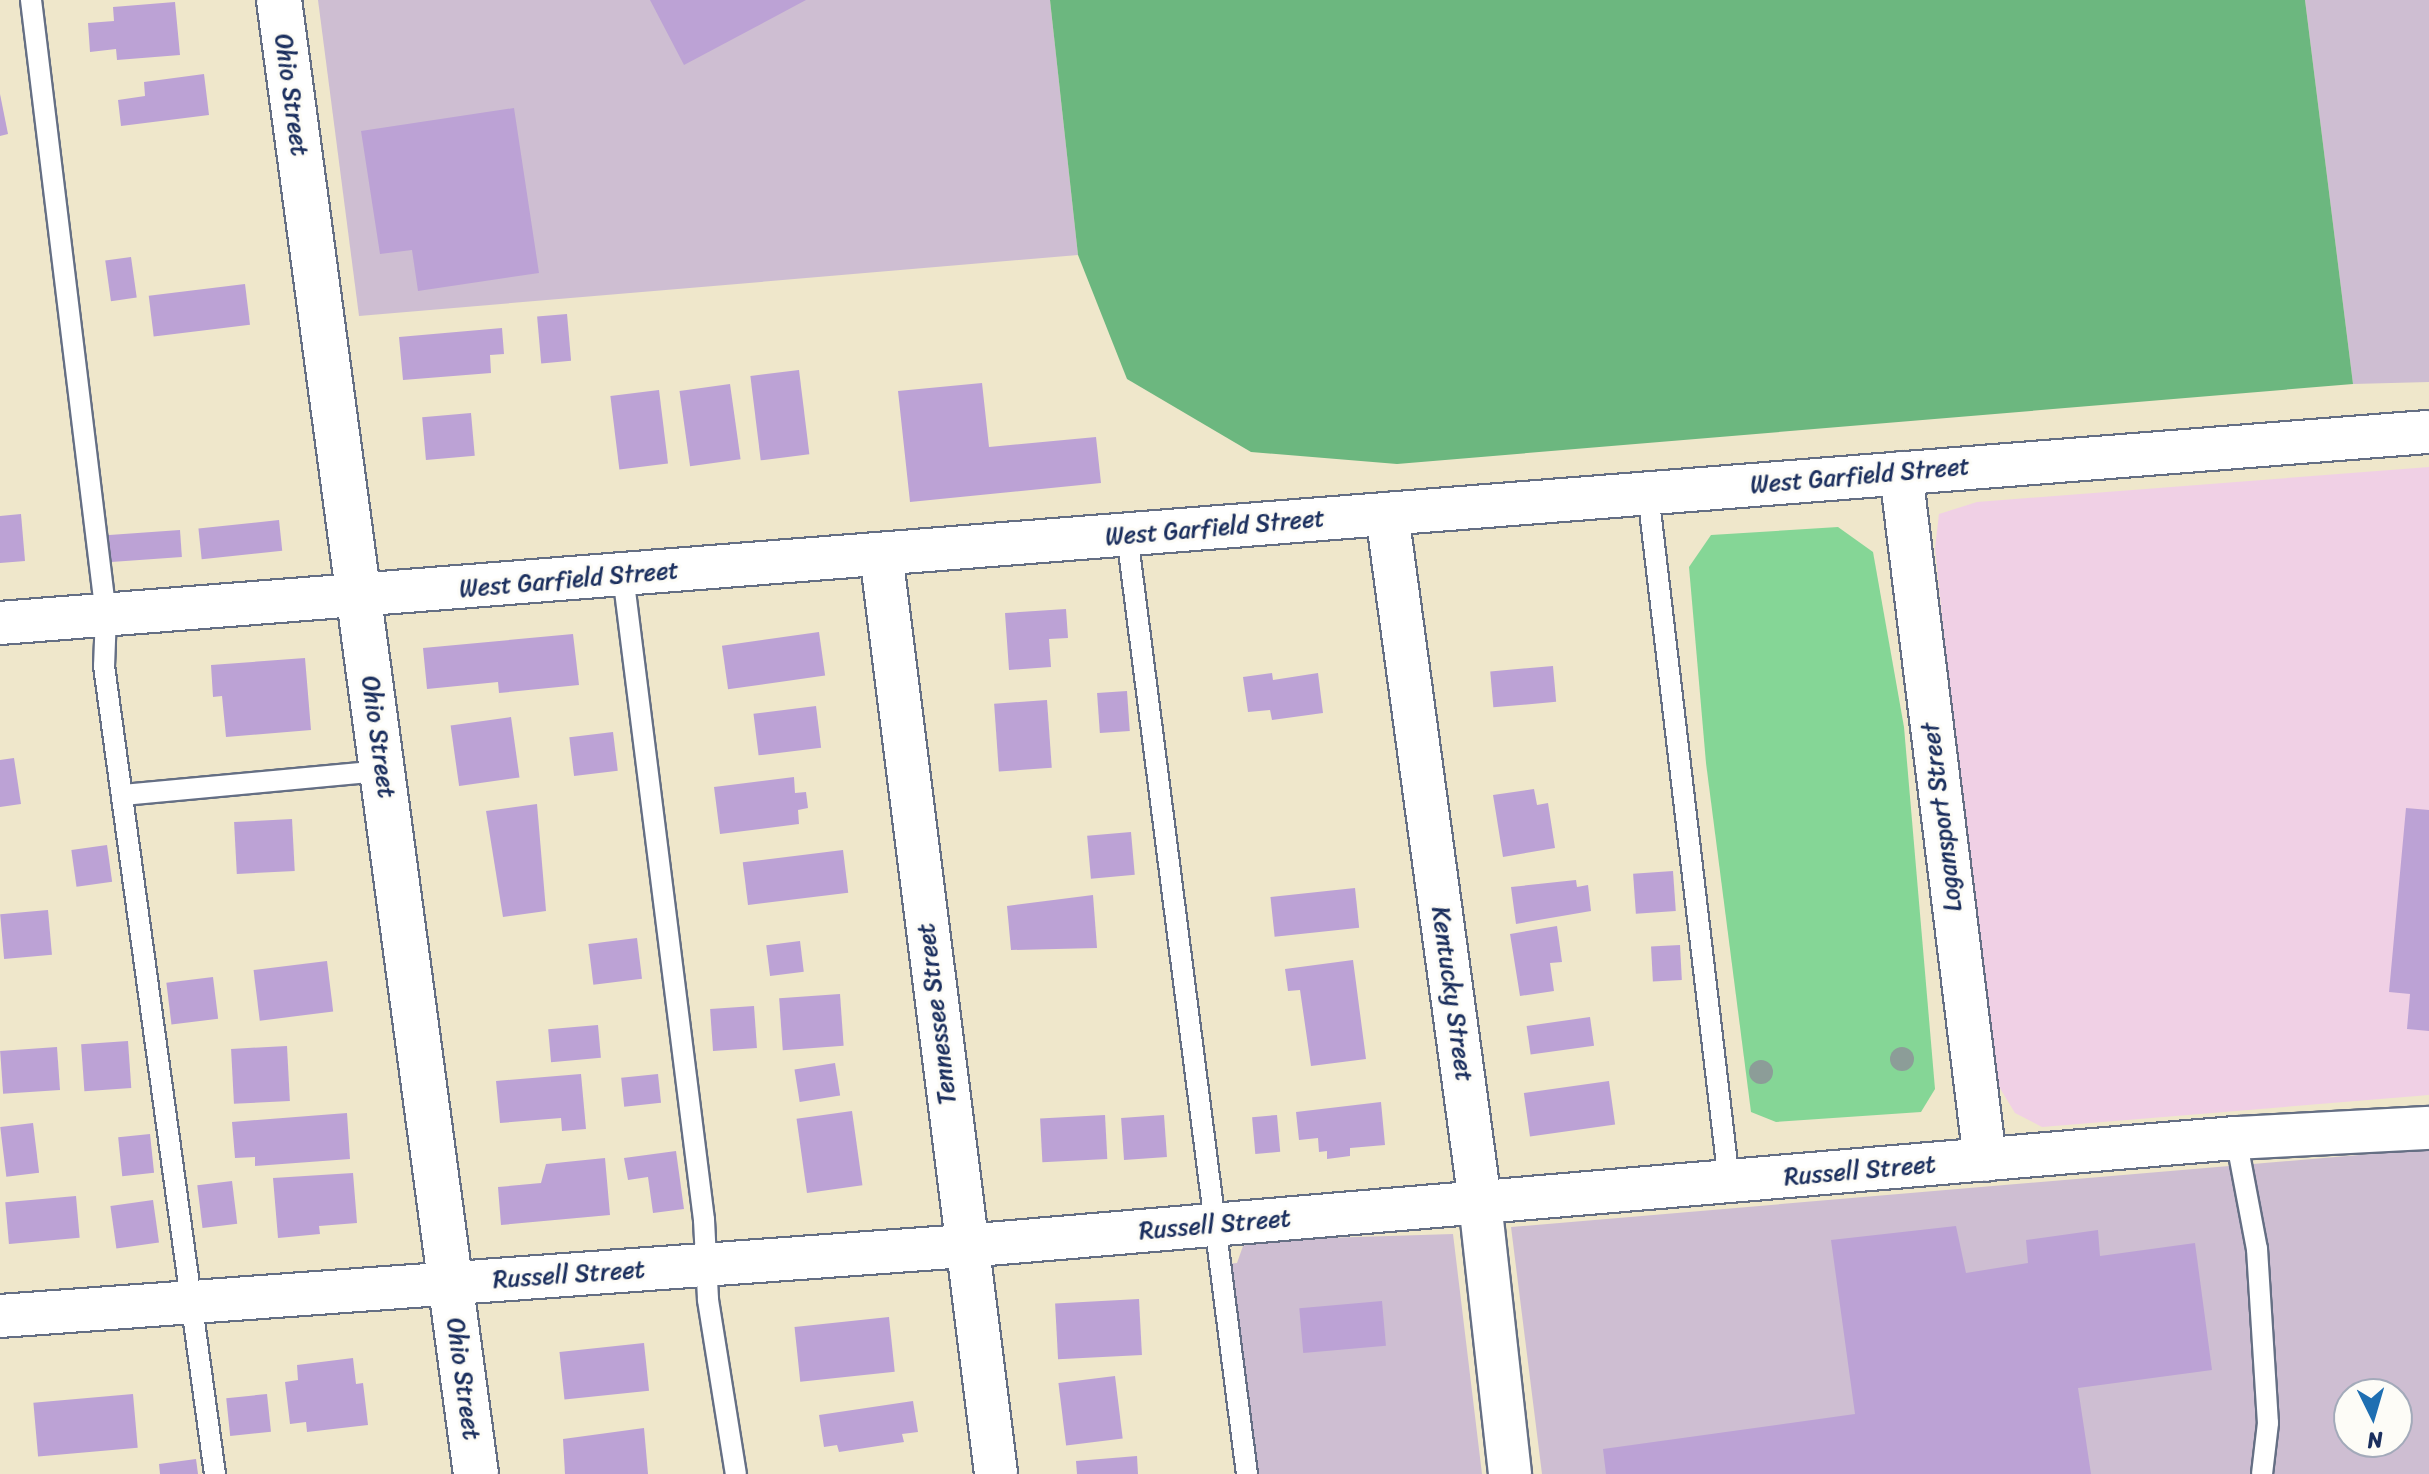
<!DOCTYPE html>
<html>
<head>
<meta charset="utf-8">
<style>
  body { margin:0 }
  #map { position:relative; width:2429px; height:1474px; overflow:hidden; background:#efe7cb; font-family:Sriracha,sans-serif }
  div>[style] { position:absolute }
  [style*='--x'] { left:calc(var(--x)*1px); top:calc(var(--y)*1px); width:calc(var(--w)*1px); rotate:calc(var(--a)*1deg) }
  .built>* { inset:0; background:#f0d0e5 }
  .industrial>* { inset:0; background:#cebed2 }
  .green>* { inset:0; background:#85d696 }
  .forest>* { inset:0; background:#6cb77f }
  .building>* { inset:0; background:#bca2d5; transform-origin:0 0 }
  .roads { filter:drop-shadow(2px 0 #656f84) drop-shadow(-2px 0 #656f84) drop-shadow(0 2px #656f84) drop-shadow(0 -2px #656f84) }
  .service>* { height:20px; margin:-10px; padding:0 10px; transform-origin:10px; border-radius:10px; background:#fff }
  .minor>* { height:42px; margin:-21px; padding:0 21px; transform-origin:21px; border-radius:21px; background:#fff }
  .tertiary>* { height:44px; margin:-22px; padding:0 22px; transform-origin:22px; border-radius:22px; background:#fff }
  .trees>* { width:24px; height:24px; margin:-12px; border-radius:50%; background:#8c9d98 }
  span { translate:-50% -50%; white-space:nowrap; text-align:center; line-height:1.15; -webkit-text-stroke:6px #fdfcf7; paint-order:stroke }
  .street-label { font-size:24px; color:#1b2f5e }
  .north { position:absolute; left:2333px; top:1378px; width:80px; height:80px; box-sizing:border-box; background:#fdfcf7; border:2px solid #a3aaba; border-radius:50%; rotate:175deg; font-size:22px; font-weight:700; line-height:32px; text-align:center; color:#1b2f5e }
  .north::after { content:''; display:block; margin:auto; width:28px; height:36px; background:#1f6fb2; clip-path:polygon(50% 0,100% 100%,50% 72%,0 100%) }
</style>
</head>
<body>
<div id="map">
  <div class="built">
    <i style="clip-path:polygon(2429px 467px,2429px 1095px,2042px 1127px,2015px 1113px,1995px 1080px,1979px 972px,1935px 548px,1939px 514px,1977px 502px)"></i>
  </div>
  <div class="industrial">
    <i style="clip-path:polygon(318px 0,1050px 0,1078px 255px,359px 316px)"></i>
    <i style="clip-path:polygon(2305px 0,2429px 0,2429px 382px,2353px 384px)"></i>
    <i style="clip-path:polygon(evenodd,2429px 1149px,2429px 1474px,1542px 1474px,1511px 1227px,2429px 1149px,2349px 1394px,2397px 1394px,2397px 1442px,2349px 1442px,2349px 1394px)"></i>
    <i style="clip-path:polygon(1453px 1234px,1482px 1474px,1245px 1474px,1216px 1265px,1237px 1263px,1243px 1246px,1258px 1240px)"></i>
  </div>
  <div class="green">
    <i style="clip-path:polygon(1838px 527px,1873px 552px,1904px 727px,1935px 1089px,1921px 1112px,1776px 1122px,1751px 1112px,1706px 763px,1689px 567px,1711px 535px)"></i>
  </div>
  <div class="forest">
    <i style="clip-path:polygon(1050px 0,2305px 0,2353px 384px,1397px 464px,1251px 452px,1127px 379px,1078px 255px)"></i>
  </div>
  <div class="building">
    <i style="clip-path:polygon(650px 0,806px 0,684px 65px)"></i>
    <i style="clip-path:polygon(175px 2px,180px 55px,117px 60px,116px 49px,90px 52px,88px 23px,114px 21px,113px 7px)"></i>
    <i style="clip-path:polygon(204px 74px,209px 115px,121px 126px,118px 100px,145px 96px,144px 82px)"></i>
    <i style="clip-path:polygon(0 94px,8px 134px,0 136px)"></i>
    <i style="clip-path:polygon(514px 108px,539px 273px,418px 291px,412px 250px,380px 254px,361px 131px)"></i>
    <i style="left:131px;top:257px;width:41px;height:26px;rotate:82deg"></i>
    <i style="left:245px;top:284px;width:41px;height:97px;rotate:83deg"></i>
    <i style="left:567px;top:314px;width:47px;height:30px;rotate:85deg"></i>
    <i style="clip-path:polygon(502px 328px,504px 354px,490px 355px,491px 373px,403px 380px,399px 337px)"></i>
    <i style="left:799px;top:370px;width:85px;height:49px;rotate:83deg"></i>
    <i style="clip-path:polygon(982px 383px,989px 447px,1096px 437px,1101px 483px,910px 502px,898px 391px)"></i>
    <i style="left:730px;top:384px;width:76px;height:51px;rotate:82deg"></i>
    <i style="left:659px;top:390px;width:74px;height:49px;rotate:83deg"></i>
    <i style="left:471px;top:413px;width:43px;height:49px;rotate:85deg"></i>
    <i style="clip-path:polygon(21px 514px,25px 561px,0 563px,0 516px)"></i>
    <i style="left:279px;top:520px;width:31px;height:81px;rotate:84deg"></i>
    <i style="left:180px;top:530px;width:27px;height:78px;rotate:86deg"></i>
    <i style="clip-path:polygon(1066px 609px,1068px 638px,1049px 639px,1051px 667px,1009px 670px,1005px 613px)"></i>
    <i style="left:819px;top:632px;width:44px;height:98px;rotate:82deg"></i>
    <i style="clip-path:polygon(573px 634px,579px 685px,499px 693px,498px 682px,427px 689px,423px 648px)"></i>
    <i style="clip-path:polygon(305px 658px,311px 730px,226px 737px,222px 696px,213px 697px,211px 665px)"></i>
    <i style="left:1553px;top:666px;width:36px;height:63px;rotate:85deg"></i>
    <i style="clip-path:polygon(1272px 673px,1273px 680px,1318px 673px,1323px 713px,1272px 720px,1270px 710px,1248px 712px,1243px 677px)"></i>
    <i style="left:1127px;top:691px;width:40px;height:30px;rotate:86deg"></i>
    <i style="left:1047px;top:700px;width:68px;height:53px;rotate:86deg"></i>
    <i style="left:816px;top:706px;width:42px;height:63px;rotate:83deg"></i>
    <i style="left:511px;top:717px;width:61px;height:61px;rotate:82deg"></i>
    <i style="left:613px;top:732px;width:39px;height:44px;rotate:83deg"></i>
    <i style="clip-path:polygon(14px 758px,21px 804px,0 807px,0 760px)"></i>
    <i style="clip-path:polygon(794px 777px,795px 793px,806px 792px,808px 808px,798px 810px,799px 824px,720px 834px,714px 787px)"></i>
    <i style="clip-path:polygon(1534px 789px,1537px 805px,1548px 803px,1555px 848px,1503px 857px,1493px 795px)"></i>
    <i style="clip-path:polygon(537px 804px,546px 911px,503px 917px,486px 811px)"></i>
    <i style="clip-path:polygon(2406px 808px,2429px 810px,2429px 1031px,2407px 1029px,2410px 994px,2389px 992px)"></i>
    <i style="left:292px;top:819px;width:52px;height:58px;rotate:87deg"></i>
    <i style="left:1131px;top:832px;width:43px;height:44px;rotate:85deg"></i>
    <i style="left:107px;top:845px;width:37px;height:36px;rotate:82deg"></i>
    <i style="left:843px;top:850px;width:43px;height:101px;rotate:83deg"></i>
    <i style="left:1673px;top:871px;width:40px;height:40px;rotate:86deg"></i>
    <i style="clip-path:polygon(1576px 880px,1577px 887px,1588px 885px,1591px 911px,1516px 924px,1511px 887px)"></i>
    <i style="left:1355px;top:888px;width:40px;height:85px;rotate:84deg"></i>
    <i style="clip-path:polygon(1093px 895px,1097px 948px,1011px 950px,1007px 906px)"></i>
    <i style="left:48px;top:910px;width:45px;height:48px;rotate:85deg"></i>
    <i style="clip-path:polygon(1557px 926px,1562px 962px,1550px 963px,1554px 991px,1520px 996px,1510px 934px)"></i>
    <i style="left:637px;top:938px;width:41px;height:49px;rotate:83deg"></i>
    <i style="left:800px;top:941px;width:31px;height:34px;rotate:83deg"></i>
    <i style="left:1680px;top:945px;width:35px;height:29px;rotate:87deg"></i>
    <i style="clip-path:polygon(1353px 960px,1366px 1059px,1311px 1066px,1300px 990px,1288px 991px,1285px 969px)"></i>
    <i style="left:327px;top:961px;width:51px;height:74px;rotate:83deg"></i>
    <i style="left:213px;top:977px;width:42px;height:47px;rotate:83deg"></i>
    <i style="left:840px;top:994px;width:52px;height:61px;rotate:86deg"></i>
    <i style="left:754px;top:1006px;width:42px;height:44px;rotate:86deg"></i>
    <i style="left:1590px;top:1017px;width:29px;height:64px;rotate:82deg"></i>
    <i style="left:598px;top:1025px;width:33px;height:50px;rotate:85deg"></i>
    <i style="left:128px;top:1041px;width:47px;height:47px;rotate:86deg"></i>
    <i style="left:287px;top:1046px;width:55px;height:56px;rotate:87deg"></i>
    <i style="left:57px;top:1047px;width:43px;height:57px;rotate:86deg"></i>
    <i style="left:835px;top:1063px;width:33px;height:41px;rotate:81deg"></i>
    <i style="clip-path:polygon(581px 1074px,586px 1129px,562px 1131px,561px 1118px,500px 1123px,496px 1081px)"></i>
    <i style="left:658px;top:1074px;width:29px;height:37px;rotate:84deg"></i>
    <i style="left:1609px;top:1081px;width:44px;height:86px;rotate:82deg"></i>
    <i style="clip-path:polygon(1381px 1102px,1385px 1145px,1350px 1148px,1350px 1156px,1327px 1159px,1327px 1151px,1319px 1152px,1318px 1138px,1299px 1140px,1296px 1112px)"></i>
    <i style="left:852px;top:1111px;width:75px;height:56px;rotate:82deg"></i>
    <i style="clip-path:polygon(347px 1113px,350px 1159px,255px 1166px,255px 1157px,235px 1158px,232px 1122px)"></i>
    <i style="left:1105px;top:1115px;width:44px;height:65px;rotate:87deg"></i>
    <i style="left:1164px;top:1115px;width:42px;height:43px;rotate:86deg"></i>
    <i style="left:1277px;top:1115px;width:37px;height:25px;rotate:85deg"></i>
    <i style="left:33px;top:1123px;width:50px;height:33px;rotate:83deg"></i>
    <i style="left:150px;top:1134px;width:39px;height:32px;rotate:84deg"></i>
    <i style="clip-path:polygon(676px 1151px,684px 1209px,653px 1213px,648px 1177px,628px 1180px,624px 1158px)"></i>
    <i style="clip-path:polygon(605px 1158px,610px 1215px,501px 1225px,498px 1187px,541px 1183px,546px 1164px)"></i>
    <i style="clip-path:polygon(353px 1173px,357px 1223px,319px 1226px,320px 1234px,278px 1238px,273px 1178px)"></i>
    <i style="left:232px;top:1181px;width:43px;height:35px;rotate:83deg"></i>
    <i style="left:76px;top:1196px;width:42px;height:71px;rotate:85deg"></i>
    <i style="left:153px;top:1200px;width:43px;height:43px;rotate:82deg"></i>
    <i style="clip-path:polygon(1956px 1226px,1966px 1273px,2028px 1263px,2026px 1240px,2098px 1230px,2100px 1256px,2195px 1243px,2212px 1370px,2078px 1388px,2091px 1474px,1606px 1474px,1603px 1449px,1855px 1414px,1831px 1240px)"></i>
    <i style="left:1139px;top:1299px;width:56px;height:84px;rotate:87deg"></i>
    <i style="left:1382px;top:1301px;width:45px;height:83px;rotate:85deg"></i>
    <i style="left:889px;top:1317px;width:55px;height:95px;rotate:84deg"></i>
    <i style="left:644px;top:1343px;width:48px;height:85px;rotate:84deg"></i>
    <i style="clip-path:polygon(353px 1358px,356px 1384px,363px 1383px,368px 1425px,307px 1432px,306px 1422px,290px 1424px,285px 1382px,298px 1380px,297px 1365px)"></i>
    <i style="left:1115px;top:1376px;width:63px;height:57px;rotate:83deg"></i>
    <i style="left:133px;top:1394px;width:54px;height:100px;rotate:85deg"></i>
    <i style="left:267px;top:1394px;width:38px;height:41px;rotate:84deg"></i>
    <i style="clip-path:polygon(913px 1401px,918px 1432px,902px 1434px,904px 1442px,839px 1452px,837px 1445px,824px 1447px,819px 1415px)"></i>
    <i style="clip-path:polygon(644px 1428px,648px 1474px,565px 1474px,563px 1439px)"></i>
    <i style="clip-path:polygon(1137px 1456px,1138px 1474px,1077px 1474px,1076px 1461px)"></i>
    <i style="clip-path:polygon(196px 1459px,198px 1474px,160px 1474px,159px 1464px)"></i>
  </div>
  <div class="roads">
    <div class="service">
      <i style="--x:31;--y:0;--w:620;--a:83.05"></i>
      <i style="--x:106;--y:615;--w:51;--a:92.2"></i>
      <i style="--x:104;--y:666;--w:816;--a:82.18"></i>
      <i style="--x:1648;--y:493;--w:694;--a:83.29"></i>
      <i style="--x:1127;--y:535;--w:947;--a:82.72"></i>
      <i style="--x:623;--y:575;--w:650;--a:82.84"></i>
      <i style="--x:704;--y:1220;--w:80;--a:87.1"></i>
      <i style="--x:708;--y:1300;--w:176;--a:80.9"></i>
      <i style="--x:122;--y:795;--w:262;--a:-5.3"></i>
      <i style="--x:2236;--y:1138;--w:113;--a:79.3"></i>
      <i style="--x:2257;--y:1249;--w:174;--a:86.4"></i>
      <i style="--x:2268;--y:1423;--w:51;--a:96.7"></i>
    </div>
    <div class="minor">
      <i style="--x:1901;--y:473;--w:692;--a:83.03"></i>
      <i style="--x:1387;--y:514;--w:694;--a:82.3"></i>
      <i style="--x:1480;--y:1202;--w:274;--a:83.7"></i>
      <i style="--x:881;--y:554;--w:927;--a:82.87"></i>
      <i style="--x:0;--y:623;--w:2436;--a:-4.5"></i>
      <i style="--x:0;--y:1316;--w:968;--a:-4.15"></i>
      <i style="--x:965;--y:1246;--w:1276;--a:-4.86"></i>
      <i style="--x:2236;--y:1138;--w:193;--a:-3"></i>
    </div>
    <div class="tertiary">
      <i style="--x:279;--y:0;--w:1487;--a:82.39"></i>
    </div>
  </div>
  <div class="trees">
    <i style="left:1902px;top:1059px"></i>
    <i style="left:1761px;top:1072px"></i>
  </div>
  <div class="street-label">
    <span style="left:291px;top:95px;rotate:82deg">Ohio Street</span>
    <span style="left:1860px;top:476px;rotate:-5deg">West Garfield Street</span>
    <span style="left:1215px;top:528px;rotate:-5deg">West Garfield Street</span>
    <span style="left:569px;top:580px;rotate:-5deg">West Garfield Street</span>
    <span style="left:378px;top:737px;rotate:82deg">Ohio Street</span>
    <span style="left:1942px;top:817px;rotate:-97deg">Logansport Street</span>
    <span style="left:1452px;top:994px;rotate:82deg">Kentucky Street</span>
    <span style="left:937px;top:1014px;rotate:-97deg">Tennessee Street</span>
    <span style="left:1860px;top:1171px;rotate:-5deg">Russell Street</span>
    <span style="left:1215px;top:1225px;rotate:-5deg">Russell Street</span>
    <span style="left:569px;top:1275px;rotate:-4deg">Russell Street</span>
    <span style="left:463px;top:1379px;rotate:82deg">Ohio Street</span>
  </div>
  <div class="north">N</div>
</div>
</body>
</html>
